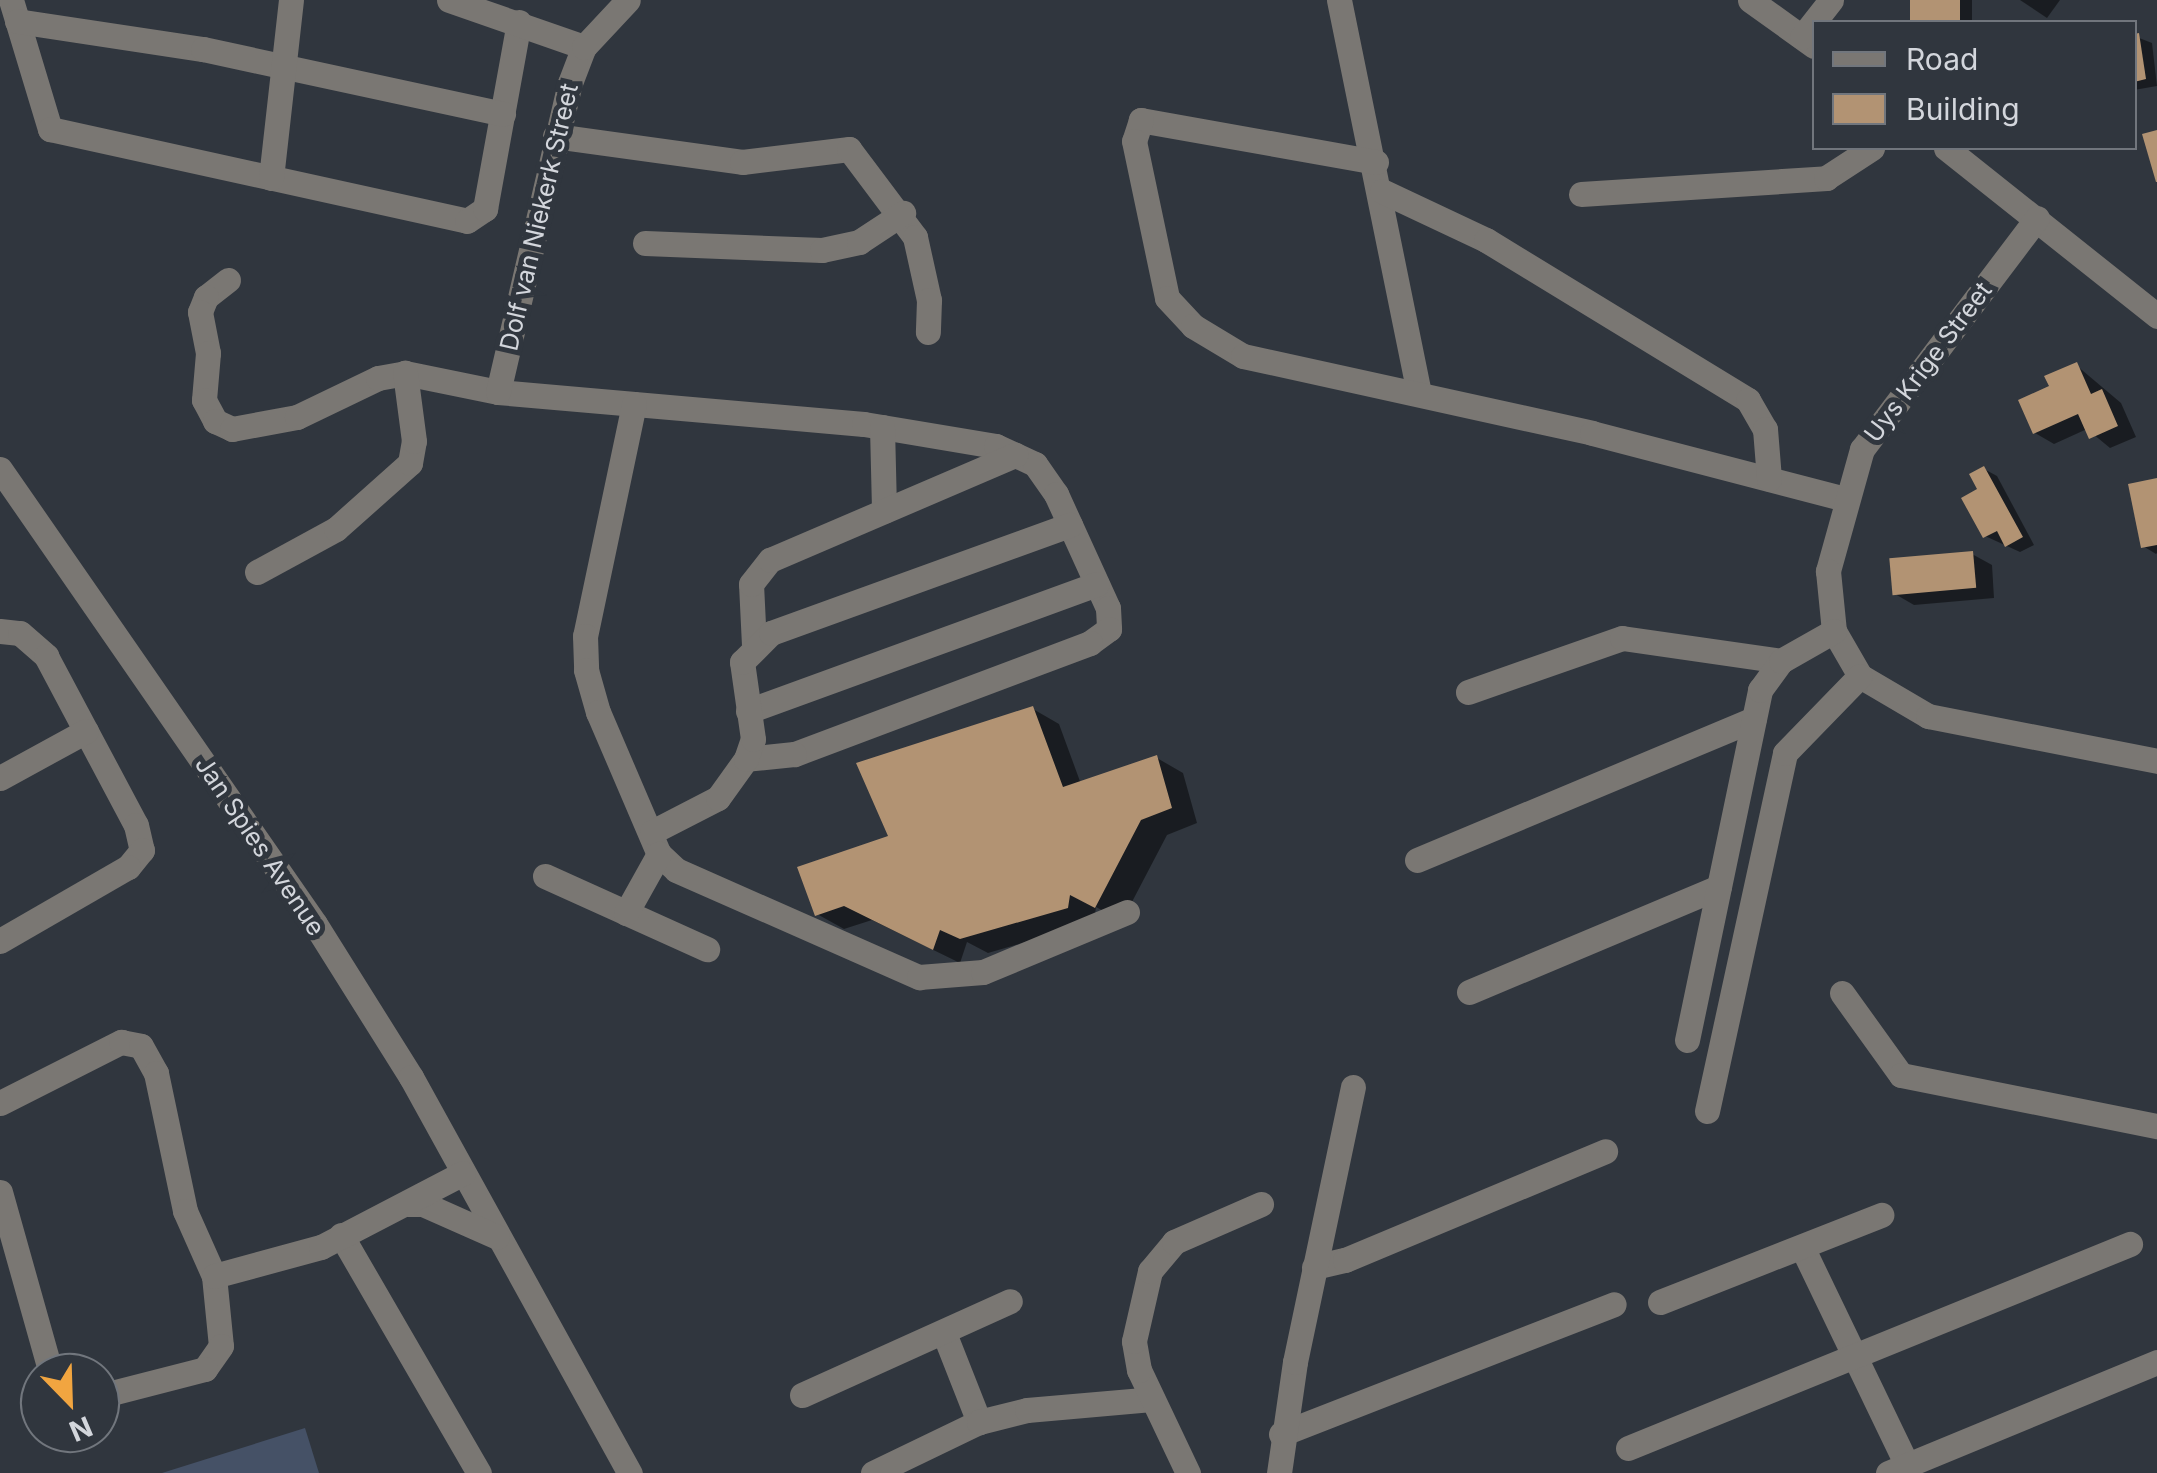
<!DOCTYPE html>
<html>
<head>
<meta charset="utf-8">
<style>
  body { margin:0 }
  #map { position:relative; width:2157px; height:1473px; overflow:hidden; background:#30363e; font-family:Inter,sans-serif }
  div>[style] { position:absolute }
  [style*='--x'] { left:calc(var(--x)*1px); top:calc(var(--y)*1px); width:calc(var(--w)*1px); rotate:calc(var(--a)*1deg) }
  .green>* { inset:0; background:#455166 }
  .shadow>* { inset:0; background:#0007; transform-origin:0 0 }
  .building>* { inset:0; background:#b29373; transform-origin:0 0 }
  .minor>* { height:25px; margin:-12.5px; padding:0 12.5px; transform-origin:12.5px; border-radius:12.5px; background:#7a7773 }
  span { translate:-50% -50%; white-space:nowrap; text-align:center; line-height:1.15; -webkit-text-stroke:10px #30363e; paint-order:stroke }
  .street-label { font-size:25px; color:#d3d6dc }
  .legend { position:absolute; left:1812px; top:20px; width:325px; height:130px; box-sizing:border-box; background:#30363e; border:2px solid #71767d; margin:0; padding:12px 18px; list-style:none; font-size:30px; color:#d3d6dc }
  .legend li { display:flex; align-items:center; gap:20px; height:50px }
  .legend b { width:50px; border:2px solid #71767d }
  .north { position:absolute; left:20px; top:1353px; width:100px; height:100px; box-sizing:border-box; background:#30363e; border:2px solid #71767d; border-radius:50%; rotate:157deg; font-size:28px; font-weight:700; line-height:40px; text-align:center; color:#d3d6dc }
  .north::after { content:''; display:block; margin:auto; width:35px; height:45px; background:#f1a540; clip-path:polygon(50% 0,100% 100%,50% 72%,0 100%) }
</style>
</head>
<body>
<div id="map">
  <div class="green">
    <i style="clip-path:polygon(305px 1428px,319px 1473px,162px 1473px)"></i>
  </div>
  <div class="shadow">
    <i style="left:1912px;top:0;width:60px;height:22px"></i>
    <i style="clip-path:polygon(2020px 0,2060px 0,2047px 18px)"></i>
    <i style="clip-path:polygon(2134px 36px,2152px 43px,2157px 86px,2134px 90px)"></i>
    <i style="clip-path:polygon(2076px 365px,2121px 403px,2136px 437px,2110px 448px,2087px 429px,2054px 444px,2035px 433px,2052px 387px)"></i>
    <i style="clip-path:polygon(1984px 469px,1997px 476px,2034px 545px,2020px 552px,1985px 536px)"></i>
    <i style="clip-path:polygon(2157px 480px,2157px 553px,2156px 554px,2143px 546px)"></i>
    <i style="clip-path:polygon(1972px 554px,1992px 565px,1994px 598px,1914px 605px,1895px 594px)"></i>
    <i style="clip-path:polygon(1033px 709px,1059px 724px,1081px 784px,1157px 758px,1183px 773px,1197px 823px,1167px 835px,1122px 921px,1096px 907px,1094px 922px,988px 953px,967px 942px,960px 963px,872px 920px,844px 929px,817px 914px)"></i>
  </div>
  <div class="building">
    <i style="left:1910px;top:0;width:50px;height:22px"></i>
    <i style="clip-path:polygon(2139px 33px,2146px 79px,2134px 82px,2134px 34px)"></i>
    <i style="clip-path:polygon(2157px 130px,2157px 182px,2156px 182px,2142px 134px)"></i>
    <i style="clip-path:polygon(2077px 362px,2091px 394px,2102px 389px,2118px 426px,2089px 439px,2078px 414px,2033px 434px,2018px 400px,2049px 386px,2044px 376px)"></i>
    <i style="clip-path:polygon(1984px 466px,2023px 537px,2005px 547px,1997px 531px,1983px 538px,1961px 498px,1977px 489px,1969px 474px)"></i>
    <i style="clip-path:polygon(2157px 478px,2157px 545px,2141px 548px,2128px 484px)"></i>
    <i style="left:1973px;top:551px;width:37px;height:84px;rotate:85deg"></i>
    <i style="clip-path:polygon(1033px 706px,1063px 787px,1157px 755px,1172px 808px,1141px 820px,1095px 908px,1070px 895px,1068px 908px,960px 939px,940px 930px,933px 950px,844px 906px,815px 916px,797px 867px,888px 836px,856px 763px)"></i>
  </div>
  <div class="minor">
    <i style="--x:11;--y:0;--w:135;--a:73.2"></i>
    <i style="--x:50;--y:129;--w:427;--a:12.4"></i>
    <i style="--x:467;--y:221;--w:22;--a:-34"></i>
    <i style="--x:485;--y:209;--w:190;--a:-79.7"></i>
    <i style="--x:449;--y:0;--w:143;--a:19.2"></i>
    <i style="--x:1339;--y:0;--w:401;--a:78.5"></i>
    <i style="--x:1750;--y:0;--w:79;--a:35.7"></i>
    <i style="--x:17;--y:21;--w:188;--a:8.6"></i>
    <i style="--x:203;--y:49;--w:307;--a:12.2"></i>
    <i style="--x:1802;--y:37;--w:47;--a:-51.9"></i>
    <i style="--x:555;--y:136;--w:189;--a:7.9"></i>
    <i style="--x:742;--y:162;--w:108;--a:-6.9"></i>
    <i style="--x:849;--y:149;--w:110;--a:53.1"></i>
    <i style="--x:915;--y:237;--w:65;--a:77.5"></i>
    <i style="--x:929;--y:300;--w:32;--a:92"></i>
    <i style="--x:1946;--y:148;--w:270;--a:38.5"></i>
    <i style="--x:1376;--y:162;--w:239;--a:-169.9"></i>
    <i style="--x:1141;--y:120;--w:22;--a:108"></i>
    <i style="--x:1134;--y:141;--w:160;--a:78.1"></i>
    <i style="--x:1167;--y:298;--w:38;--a:47"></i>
    <i style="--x:1193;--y:326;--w:58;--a:31"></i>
    <i style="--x:1243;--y:356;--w:357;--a:12.4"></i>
    <i style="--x:1592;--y:433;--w:261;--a:14.6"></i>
    <i style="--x:271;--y:178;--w:179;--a:-83.6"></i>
    <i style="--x:1382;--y:191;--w:115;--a:25.2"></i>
    <i style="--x:1486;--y:240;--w:307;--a:31.4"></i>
    <i style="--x:1748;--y:400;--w:34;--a:60"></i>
    <i style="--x:1765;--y:429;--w:50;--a:85.4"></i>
    <i style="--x:1581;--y:194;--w:246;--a:-3.7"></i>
    <i style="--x:1826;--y:178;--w:55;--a:-33.1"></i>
    <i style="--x:2037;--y:218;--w:290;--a:127.1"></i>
    <i style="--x:1862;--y:449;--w:127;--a:105.6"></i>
    <i style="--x:1828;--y:571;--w:60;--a:84.3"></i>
    <i style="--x:1834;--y:631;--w:52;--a:60"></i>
    <i style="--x:1860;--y:676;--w:79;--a:30.5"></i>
    <i style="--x:1928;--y:716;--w:233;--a:11.1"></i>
    <i style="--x:645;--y:243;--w:177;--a:2.3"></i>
    <i style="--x:822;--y:250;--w:38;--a:-12"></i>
    <i style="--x:859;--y:242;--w:53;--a:-33.4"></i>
    <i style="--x:228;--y:280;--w:28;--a:142"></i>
    <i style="--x:206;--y:297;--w:16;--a:112"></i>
    <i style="--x:200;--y:312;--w:42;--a:79"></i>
    <i style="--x:208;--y:353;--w:47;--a:94.9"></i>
    <i style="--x:204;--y:400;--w:24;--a:62"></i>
    <i style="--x:215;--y:421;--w:19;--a:25"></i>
    <i style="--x:232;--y:429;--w:66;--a:-10.5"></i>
    <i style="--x:297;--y:417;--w:90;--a:-25.7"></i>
    <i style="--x:378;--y:378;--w:27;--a:-10"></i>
    <i style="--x:405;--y:373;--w:95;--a:11.5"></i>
    <i style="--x:498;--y:392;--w:367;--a:5"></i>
    <i style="--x:864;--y:424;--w:134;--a:9.5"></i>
    <i style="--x:996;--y:446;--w:43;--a:24.8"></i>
    <i style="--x:1035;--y:464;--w:37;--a:55"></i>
    <i style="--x:1056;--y:494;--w:125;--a:65.5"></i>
    <i style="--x:1108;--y:608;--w:21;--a:87"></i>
    <i style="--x:1109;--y:629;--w:24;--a:144"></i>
    <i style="--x:1090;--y:643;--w:316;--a:159.4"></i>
    <i style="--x:794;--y:754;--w:48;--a:174.1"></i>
    <i style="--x:498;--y:392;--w:317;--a:-76.9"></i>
    <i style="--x:570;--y:83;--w:39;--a:-69"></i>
    <i style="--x:584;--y:47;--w:64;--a:-46.9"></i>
    <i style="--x:634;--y:404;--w:237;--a:101.9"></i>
    <i style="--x:585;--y:636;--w:34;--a:88"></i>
    <i style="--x:586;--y:670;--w:44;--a:74.1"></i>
    <i style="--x:598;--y:712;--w:155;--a:66.8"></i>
    <i style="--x:659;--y:854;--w:23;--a:43"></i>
    <i style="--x:676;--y:870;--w:266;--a:23.8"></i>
    <i style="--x:919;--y:977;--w:64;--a:-4.5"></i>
    <i style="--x:983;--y:972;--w:156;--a:-22.6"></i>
    <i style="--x:882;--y:427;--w:84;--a:88.6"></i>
    <i style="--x:0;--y:469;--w:553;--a:55.3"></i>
    <i style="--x:315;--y:924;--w:181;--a:57.9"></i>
    <i style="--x:411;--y:1077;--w:453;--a:61.1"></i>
    <i style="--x:257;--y:572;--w:90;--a:-28.6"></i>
    <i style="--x:336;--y:529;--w:99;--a:-41.7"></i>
    <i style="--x:410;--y:463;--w:22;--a:-80"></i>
    <i style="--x:414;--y:441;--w:69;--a:-97.5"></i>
    <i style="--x:0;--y:631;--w:20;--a:6"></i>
    <i style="--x:20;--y:633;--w:35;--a:41"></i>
    <i style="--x:46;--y:656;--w:191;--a:62"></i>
    <i style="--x:136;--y:825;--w:26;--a:77"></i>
    <i style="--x:142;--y:850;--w:22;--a:129"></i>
    <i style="--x:128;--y:867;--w:148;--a:150"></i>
    <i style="--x:754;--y:645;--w:61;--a:-92.8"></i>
    <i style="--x:751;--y:584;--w:31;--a:-52"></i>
    <i style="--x:770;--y:560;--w:267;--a:-23.2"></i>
    <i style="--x:1468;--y:692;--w:163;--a:-19.3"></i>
    <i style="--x:1622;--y:638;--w:161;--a:8.2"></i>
    <i style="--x:748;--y:711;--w:371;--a:-20"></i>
    <i style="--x:0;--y:778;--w:98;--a:-28.7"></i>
    <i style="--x:652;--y:832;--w:74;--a:-27.3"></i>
    <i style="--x:718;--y:798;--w:48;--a:-54.3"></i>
    <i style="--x:746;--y:759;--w:21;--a:-71"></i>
    <i style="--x:753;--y:739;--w:78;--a:-98.1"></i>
    <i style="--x:742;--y:662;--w:41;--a:-45"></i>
    <i style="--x:771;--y:633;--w:318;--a:-19.9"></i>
    <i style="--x:1417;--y:860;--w:365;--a:-22.7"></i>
    <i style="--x:545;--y:876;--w:178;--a:24.3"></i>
    <i style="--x:626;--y:913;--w:68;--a:-60.8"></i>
    <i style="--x:1469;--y:992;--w:271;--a:-22.8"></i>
    <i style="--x:1842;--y:993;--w:101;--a:54.3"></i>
    <i style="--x:1901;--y:1075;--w:261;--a:11.3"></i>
    <i style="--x:1687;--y:1040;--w:358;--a:-78.2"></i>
    <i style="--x:1760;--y:690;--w:36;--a:-54"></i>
    <i style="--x:1781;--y:661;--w:61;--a:-29.5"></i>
    <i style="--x:0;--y:1103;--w:136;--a:-26.8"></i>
    <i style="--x:121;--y:1042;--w:20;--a:11"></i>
    <i style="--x:141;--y:1046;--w:31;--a:61"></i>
    <i style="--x:156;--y:1073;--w:141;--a:78.1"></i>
    <i style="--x:185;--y:1211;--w:71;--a:66"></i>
    <i style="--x:214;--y:1276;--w:70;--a:84.3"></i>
    <i style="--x:221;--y:1346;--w:28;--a:125"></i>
    <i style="--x:205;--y:1369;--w:108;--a:165.6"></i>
    <i style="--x:1707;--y:1111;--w:366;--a:-77.7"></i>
    <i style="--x:1785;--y:753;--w:107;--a:-45.8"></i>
    <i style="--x:0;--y:1192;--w:188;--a:74.3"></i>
    <i style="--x:408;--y:1204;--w:15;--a:0"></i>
    <i style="--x:423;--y:1204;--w:81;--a:24"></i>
    <i style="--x:341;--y:1235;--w:275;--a:59.9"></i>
    <i style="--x:1803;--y:1249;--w:240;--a:64.3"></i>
    <i style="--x:1314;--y:1267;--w:32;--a:-13"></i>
    <i style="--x:1345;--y:1260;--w:282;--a:-22.7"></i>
    <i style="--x:214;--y:1276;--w:111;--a:-15.2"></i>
    <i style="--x:321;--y:1247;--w:160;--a:-27.5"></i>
    <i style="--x:1660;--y:1302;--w:238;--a:-21.5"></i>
    <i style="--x:944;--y:1333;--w:96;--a:68.5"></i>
    <i style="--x:802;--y:1395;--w:228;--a:-24.3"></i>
    <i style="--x:1281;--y:1434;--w:357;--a:-21.3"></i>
    <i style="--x:1628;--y:1448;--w:542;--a:-22.12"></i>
    <i style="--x:873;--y:1473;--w:118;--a:-25.7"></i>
    <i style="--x:979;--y:1422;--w:49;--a:-14"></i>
    <i style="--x:1027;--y:1410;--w:125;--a:-5"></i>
    <i style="--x:1188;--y:1473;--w:114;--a:-115.4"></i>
    <i style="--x:1139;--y:1370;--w:29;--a:-100"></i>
    <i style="--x:1134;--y:1341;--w:72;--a:-77.1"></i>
    <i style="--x:1150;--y:1271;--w:38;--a:-50"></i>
    <i style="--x:1174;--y:1242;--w:95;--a:-23.6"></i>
    <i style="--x:1279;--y:1473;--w:112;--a:-81.8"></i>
    <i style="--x:1295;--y:1362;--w:281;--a:-78.1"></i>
    <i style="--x:1888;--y:1473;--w:291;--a:-22.4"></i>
  </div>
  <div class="street-label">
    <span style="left:539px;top:217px;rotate:-77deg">Dolf van Niekerk Street</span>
    <span style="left:1928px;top:362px;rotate:-53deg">Uys Krige Street</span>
    <span style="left:260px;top:846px;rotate:56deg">Jan Spies Avenue</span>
  </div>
  <ul class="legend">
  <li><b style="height:12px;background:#7a7773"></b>Road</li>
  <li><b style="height:28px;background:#b29373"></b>Building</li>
  </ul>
  <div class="north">N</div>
</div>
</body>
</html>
